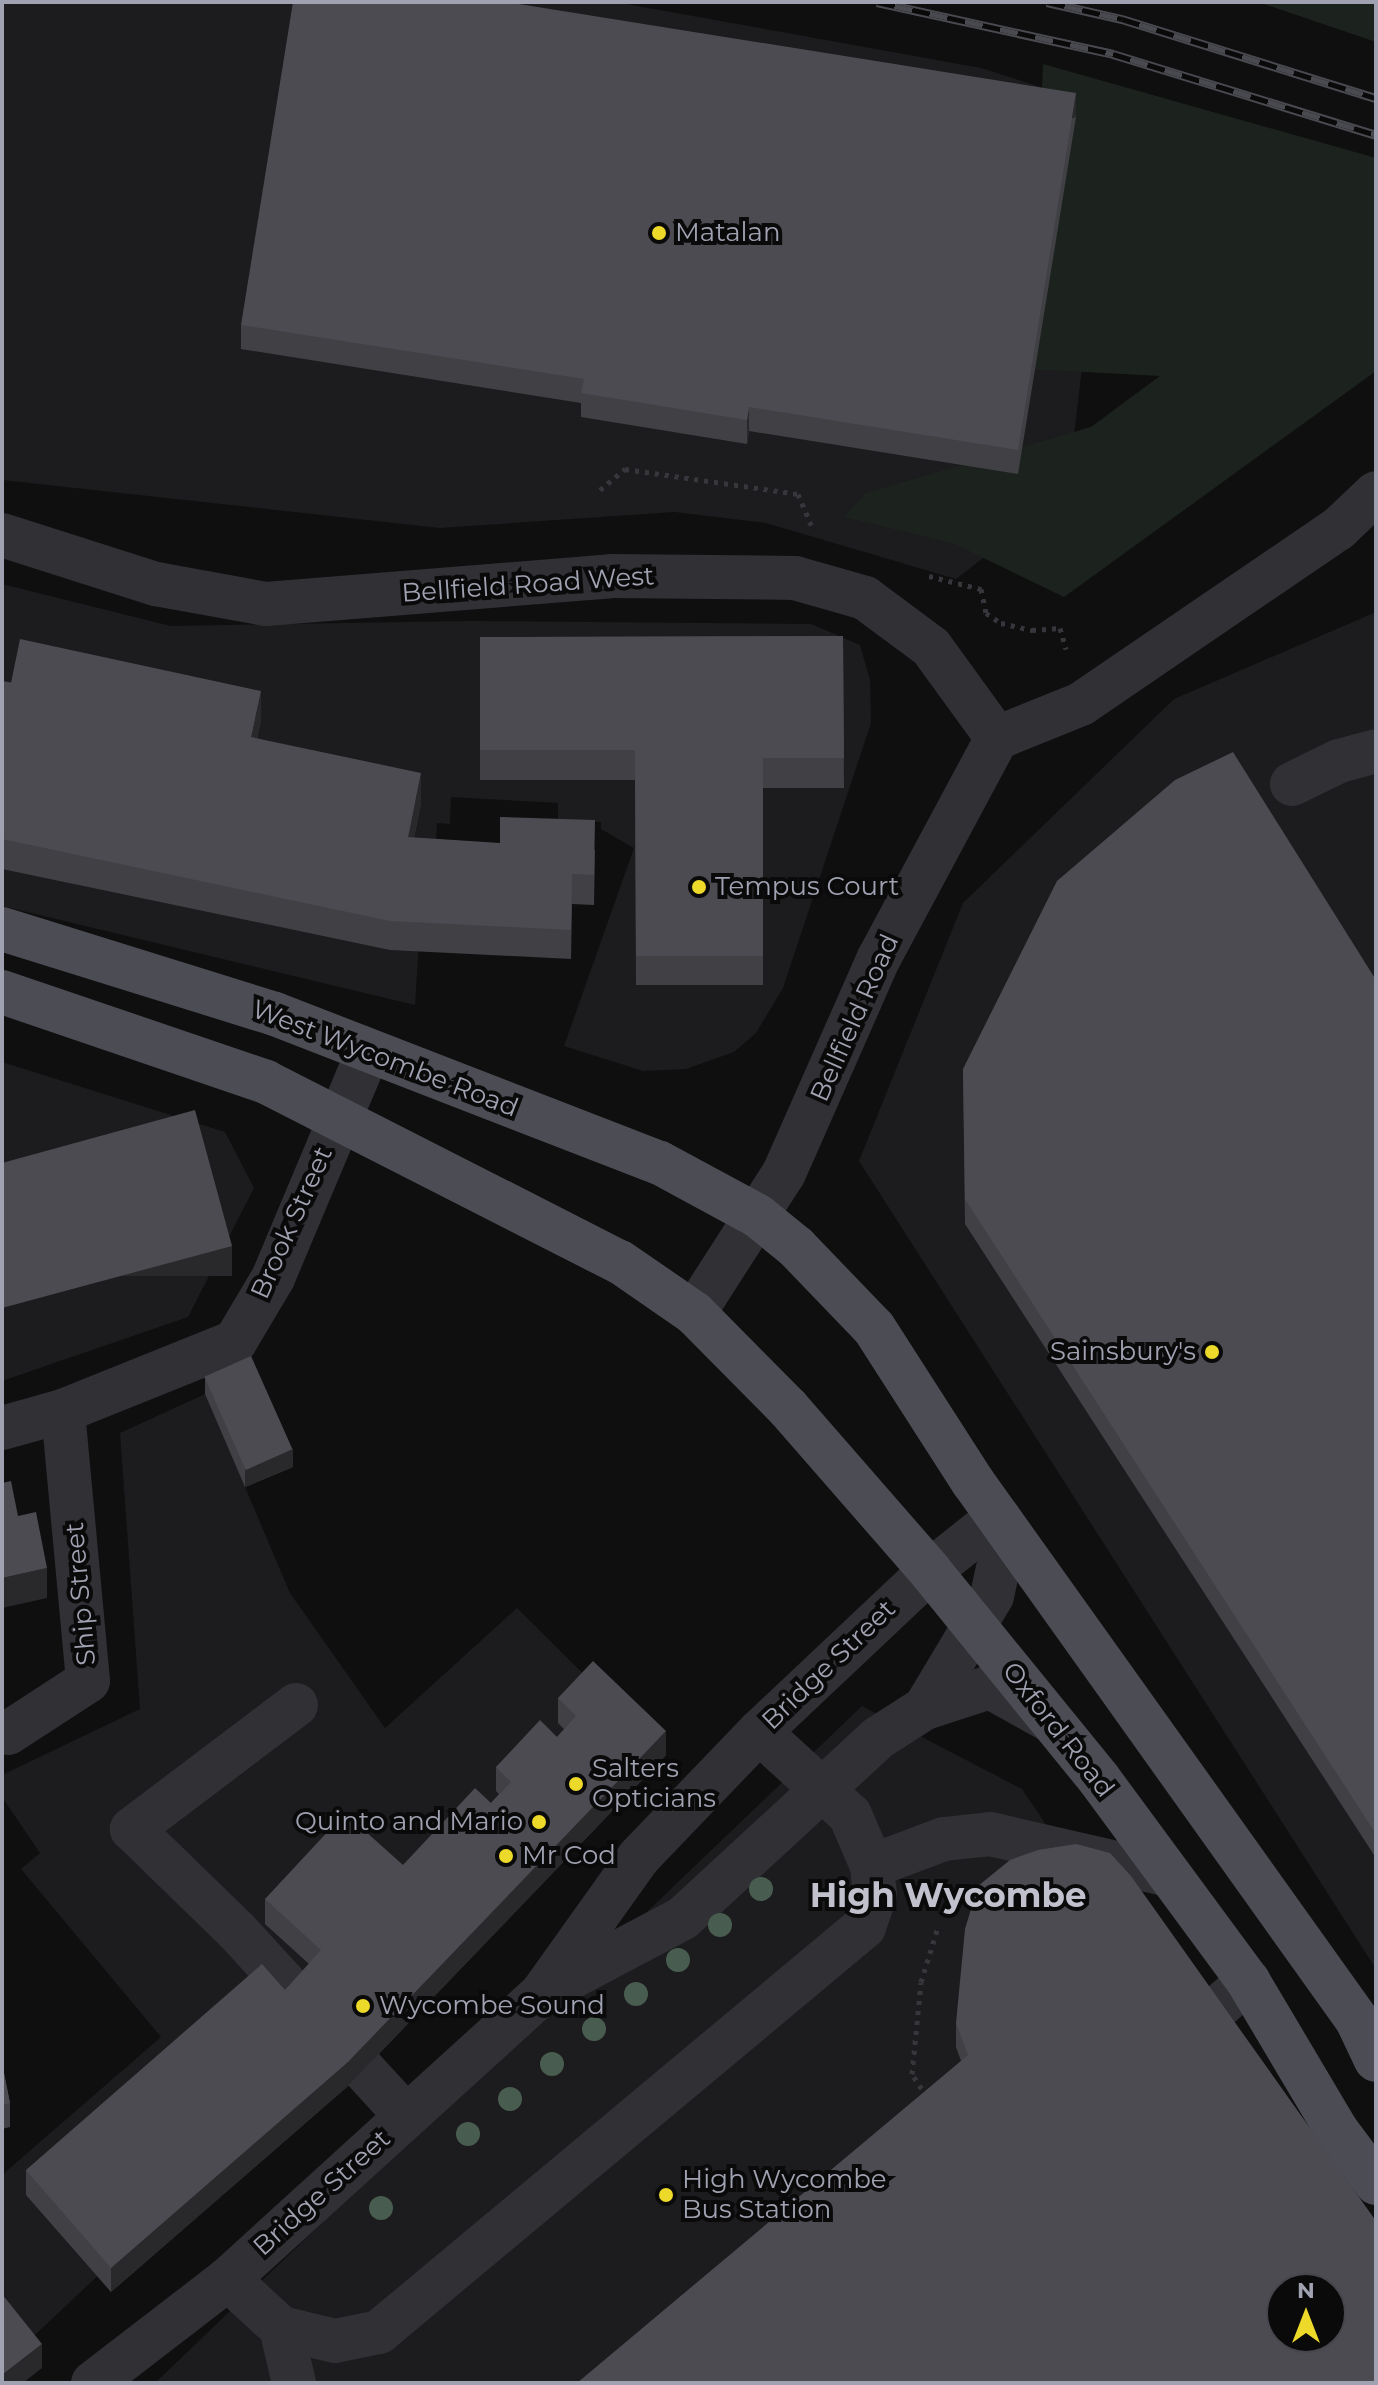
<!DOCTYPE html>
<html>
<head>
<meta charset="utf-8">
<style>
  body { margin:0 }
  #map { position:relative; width:1378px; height:2385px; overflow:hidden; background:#0f0f10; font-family:Montserrat,sans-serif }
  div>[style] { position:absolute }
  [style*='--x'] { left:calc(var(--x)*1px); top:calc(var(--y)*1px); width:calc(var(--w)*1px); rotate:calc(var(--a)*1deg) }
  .built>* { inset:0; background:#1c1b1d }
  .green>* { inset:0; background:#1c231e }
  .path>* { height:5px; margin-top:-2.5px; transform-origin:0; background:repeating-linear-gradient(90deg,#36363c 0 4px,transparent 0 10px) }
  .minor>* { height:44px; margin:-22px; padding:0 22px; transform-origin:22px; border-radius:22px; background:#303035 }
  .major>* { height:44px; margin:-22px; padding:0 22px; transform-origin:22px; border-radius:22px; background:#4c4c54 }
  .rail>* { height:9px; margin-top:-4.5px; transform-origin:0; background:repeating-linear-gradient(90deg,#0a0a0b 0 18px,#494950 0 36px); box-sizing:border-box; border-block:2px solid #494950 }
  .trees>* { width:24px; height:24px; margin:-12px; border-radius:50%; background:#485d4f }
  .wall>* { inset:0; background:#414045 }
  .shaded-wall>* { inset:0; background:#29282b; transform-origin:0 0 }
  .building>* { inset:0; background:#4b4b51; transform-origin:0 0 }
  .dots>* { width:22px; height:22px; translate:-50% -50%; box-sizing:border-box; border:4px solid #0a0a0b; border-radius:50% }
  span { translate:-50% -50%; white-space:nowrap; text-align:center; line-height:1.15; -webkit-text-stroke:8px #0a0a0b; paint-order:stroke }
  .poi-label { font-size:26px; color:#a0a2b1 }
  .left { translate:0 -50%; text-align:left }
  .right { translate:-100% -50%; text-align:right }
  .street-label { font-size:26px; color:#a0a2b1 }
  .district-label { font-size:34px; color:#c1c1cd; font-weight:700 }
  .frame { position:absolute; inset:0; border:4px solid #a0a2b1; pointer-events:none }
  .north { position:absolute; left:1266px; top:2273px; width:80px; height:80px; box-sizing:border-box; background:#0a0a0b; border:2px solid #46474d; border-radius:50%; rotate:0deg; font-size:22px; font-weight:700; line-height:32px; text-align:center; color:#a0a2b1 }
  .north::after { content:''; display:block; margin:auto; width:28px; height:36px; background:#edd92a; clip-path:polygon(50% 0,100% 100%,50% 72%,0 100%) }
</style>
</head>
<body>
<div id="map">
  <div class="built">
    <i style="clip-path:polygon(2px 2px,615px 2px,981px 68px,1113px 110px,1067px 493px,956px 579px,766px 523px,675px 512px,440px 528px,2px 480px)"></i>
    <i style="clip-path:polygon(2px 584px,171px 626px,469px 621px,811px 624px,860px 645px,870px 680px,871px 723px,783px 988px,756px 1033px,734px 1052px,686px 1069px,643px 1071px,564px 1046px,634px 848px,601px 829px,601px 822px,558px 820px,558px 803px,451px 797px,450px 824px,437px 823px,435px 863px,423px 881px,415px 1005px,2px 906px)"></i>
    <i style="clip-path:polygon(1376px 612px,1376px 1969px,859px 1161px,963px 903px,1174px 699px)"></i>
    <i style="clip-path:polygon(2px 1062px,225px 1132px,254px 1188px,188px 1317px,2px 1381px)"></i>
    <i style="clip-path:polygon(251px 1373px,293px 1467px,245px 1487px,290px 1593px,385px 1728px,517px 1608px,658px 1748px,2px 2366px,2px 2175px,161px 2037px,21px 1869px,40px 1853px,2px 1797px,2px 1775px,140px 1709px,120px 1433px)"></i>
    <i style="clip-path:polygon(evenodd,862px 1706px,1022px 1789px,1376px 2314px,1376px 2383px,155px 2383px,862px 1706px,1282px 2289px,1330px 2289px,1330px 2337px,1282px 2337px,1282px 2289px)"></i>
  </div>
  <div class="green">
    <i style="clip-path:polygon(1258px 2px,1376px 2px,1376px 42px)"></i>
    <i style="clip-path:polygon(1043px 64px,1376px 158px,1376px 371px,1064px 597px,955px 544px,844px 517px,866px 493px,1091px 427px,1160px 376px,1031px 369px)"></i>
  </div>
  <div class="path">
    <i style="--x:600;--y:490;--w:33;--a:-40"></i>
    <i style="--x:625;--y:469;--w:175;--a:8.2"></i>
    <i style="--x:798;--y:494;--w:34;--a:67"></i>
    <i style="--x:929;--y:576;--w:54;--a:14"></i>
    <i style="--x:981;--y:589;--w:25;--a:78"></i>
    <i style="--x:986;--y:613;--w:18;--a:34"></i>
    <i style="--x:1001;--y:623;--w:32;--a:13"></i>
    <i style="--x:1032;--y:630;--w:28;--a:-4"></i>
    <i style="--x:1060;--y:628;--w:22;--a:74"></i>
    <i style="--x:927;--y:2097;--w:27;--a:-123"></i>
    <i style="--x:912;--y:2074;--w:92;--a:-84.4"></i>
    <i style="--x:921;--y:1982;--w:58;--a:-72.8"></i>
  </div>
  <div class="minor">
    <i style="--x:2;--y:535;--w:162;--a:17.7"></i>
    <i style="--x:156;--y:584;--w:112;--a:10.3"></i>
    <i style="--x:266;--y:604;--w:346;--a:-4.6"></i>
    <i style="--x:611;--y:576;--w:184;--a:0.6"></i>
    <i style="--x:795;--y:578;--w:73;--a:15.9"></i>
    <i style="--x:865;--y:598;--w:82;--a:36.6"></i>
    <i style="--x:931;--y:647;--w:112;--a:54"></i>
    <i style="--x:1292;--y:784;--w:52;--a:-26.1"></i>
    <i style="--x:1339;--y:761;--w:38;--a:-15"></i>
    <i style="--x:694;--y:1313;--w:166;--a:-57.3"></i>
    <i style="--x:784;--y:1173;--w:235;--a:-66.2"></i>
    <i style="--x:879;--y:958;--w:250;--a:-61.8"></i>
    <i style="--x:997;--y:738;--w:91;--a:-22"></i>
    <i style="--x:1081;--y:704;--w:311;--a:-34.3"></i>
    <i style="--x:1338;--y:529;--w:52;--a:-43.5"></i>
    <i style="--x:2;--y:1428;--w:63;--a:-15.6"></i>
    <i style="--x:63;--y:1411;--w:185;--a:-21.9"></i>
    <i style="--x:235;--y:1342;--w:74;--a:-59.3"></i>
    <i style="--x:273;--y:1278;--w:245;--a:-67.2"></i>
    <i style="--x:296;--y:1705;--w:206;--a:142.9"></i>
    <i style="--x:132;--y:1829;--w:146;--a:44.2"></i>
    <i style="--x:237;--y:1931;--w:92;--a:47.6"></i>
    <i style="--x:8;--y:1733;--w:95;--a:-33"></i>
    <i style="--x:88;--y:1681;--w:271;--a:-95.3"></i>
    <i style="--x:872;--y:1866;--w:77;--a:-20.6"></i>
    <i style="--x:944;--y:1839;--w:46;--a:-6.2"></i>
    <i style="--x:990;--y:1834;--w:184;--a:12.9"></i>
    <i style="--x:551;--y:1988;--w:149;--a:-27.9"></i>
    <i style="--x:683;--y:1918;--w:265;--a:-42.7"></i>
    <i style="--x:878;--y:1738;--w:56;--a:-32.6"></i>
    <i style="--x:925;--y:1708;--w:68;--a:-17.9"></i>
    <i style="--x:990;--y:1687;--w:70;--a:29.1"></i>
    <i style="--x:1178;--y:2043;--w:94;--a:-41.5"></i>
    <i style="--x:363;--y:2069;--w:64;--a:47.5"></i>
    <i style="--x:228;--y:2279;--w:72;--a:42.8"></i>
    <i style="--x:281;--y:2328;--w:57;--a:76.7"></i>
    <i style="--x:281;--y:2328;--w:56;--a:13.5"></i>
    <i style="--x:335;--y:2341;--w:45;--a:-11.6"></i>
    <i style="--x:379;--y:2332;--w:632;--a:-39.86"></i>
    <i style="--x:864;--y:1927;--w:34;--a:-71"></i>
    <i style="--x:875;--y:1895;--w:29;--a:-96"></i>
    <i style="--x:872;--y:1866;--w:56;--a:-113.3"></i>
    <i style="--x:850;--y:1815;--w:123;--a:-137.6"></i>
    <i style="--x:93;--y:2383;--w:170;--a:-37.6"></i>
    <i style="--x:228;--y:2279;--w:425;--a:-42.3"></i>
    <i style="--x:542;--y:1993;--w:167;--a:-54.5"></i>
    <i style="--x:639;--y:1857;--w:173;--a:-46.2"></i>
    <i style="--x:759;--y:1732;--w:235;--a:-43.3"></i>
    <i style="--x:930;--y:1571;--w:87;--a:-38.5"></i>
    <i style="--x:998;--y:1517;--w:28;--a:80"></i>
    <i style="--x:1003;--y:1545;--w:52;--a:102.2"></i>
    <i style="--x:992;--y:1596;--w:131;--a:120.9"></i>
  </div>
  <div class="major">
    <i style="--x:2;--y:929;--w:286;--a:17.3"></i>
    <i style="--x:275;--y:1014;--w:413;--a:21.2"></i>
    <i style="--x:660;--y:1163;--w:111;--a:28.4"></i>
    <i style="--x:758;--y:1216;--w:49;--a:39.2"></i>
    <i style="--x:796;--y:1247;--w:112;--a:46.1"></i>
    <i style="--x:874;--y:1328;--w:183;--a:57.3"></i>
    <i style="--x:973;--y:1482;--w:661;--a:54.48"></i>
    <i style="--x:1357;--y:2020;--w:44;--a:64.6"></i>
    <i style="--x:2;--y:992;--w:279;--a:18.8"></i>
    <i style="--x:266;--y:1082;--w:397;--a:27"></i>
    <i style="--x:620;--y:1262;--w:90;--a:34.6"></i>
    <i style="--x:694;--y:1313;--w:134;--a:45.3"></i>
    <i style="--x:788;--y:1408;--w:216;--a:48.9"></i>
    <i style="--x:930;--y:1571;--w:268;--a:50.9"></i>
    <i style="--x:1099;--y:1779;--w:251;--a:53.6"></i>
    <i style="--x:1248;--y:1981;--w:174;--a:59.3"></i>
    <i style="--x:1337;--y:2131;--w:65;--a:53.1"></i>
  </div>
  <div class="rail">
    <i style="--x:877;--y:2;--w:242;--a:12.4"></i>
    <i style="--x:1113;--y:54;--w:275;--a:17.1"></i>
    <i style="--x:1047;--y:2;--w:77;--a:12.8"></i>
    <i style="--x:1122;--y:19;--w:266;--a:17.3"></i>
  </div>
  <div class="trees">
    <i style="left:761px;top:1889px"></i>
    <i style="left:720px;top:1925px"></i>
    <i style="left:678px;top:1960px"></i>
    <i style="left:636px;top:1994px"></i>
    <i style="left:594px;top:2029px"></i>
    <i style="left:552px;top:2064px"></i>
    <i style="left:510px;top:2099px"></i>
    <i style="left:468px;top:2134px"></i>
    <i style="left:381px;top:2208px"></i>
  </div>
  <div class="wall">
    <i style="clip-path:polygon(1076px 117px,1018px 474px,749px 431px,747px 444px,581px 417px,581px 403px,241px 349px,241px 325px)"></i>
    <i style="clip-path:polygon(843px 636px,844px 788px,763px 788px,763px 985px,636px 985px,635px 780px,480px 780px,480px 637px)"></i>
    <i style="clip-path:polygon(2px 681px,261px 720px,257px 738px,421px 803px,414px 838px,595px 850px,594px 905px,572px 904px,571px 959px,390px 950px,2px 869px)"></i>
    <i style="clip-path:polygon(1376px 980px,1376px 1858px,965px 1224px,963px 1069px)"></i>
    <i style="clip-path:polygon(205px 1377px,293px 1467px,245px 1487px,205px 1394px)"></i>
    <i style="clip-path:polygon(558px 1698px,666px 1755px,348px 2086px,111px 2292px,26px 2195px,26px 2170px,285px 1990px,309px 1964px,265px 1924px,265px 1899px,403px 1865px,491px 1803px,499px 1794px,496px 1791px,496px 1767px,557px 1737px,564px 1729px,558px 1723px)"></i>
    <i style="clip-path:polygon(956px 2023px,1376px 2221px,961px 2061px,956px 2047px)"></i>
    <i style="clip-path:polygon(2px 2063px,10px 2103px,10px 2127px,2px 2129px)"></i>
  </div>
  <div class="shaded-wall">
    <i style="left:1076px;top:93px;width:24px;height:362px;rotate:90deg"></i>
    <i style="clip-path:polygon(749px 407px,749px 431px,747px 444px,747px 420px)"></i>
    <i style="clip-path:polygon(261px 691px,261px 720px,251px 767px,251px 737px)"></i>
    <i style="clip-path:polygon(421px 773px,421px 803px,408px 867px,408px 837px)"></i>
    <i style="left:232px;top:1246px;width:30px;height:238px;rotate:90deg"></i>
    <i style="clip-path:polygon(293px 1449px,293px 1467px,245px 1487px,245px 1469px)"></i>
    <i style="clip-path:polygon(47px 1568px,47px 1598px,2px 1608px,2px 1578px)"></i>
    <i style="clip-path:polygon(666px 1731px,666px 1755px,348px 2086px,111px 2292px,111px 2268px)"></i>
    <i style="clip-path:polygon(42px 2344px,42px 2368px,23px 2383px,2px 2383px,2px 2375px)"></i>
  </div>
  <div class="building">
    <i style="clip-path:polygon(293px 2px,506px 2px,1076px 93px,1018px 450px,749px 407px,747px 420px,581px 393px,584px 379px,241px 325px)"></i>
    <i style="clip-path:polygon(843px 636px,844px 758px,763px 758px,763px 956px,636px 956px,635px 750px,480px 750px,480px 637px)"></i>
    <i style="clip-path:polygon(20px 639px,261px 691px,251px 737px,421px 773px,408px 837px,500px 843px,500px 817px,595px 820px,594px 875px,572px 874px,571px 930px,390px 921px,2px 839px,2px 681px,11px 683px)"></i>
    <i style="clip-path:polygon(1233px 752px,1376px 980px,1376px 1834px,965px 1199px,963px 1069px,1057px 881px,1175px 780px)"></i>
    <i style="clip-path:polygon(195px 1110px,232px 1246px,2px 1308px,2px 1163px)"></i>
    <i style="left:251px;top:1356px;width:102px;height:51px;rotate:66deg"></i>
    <i style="clip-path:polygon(11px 1481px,18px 1516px,36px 1512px,47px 1568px,2px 1578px,2px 1483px)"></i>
    <i style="clip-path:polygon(593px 1661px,666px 1731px,348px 2062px,111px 2268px,26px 2170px,262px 1964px,285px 1990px,321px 1950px,265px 1899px,345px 1813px,403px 1865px,475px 1788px,491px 1803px,511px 1782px,496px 1767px,540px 1720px,557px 1737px,576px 1716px,558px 1698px)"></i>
    <i style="clip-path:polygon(evenodd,1076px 1844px,1110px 1853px,1131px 1876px,1376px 2221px,1376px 2383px,577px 2383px,968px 2055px,956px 2023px,965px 1929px,978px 1886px,1010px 1860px,1038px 1850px,1076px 1844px,1282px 2289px,1330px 2289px,1330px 2337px,1282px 2337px,1282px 2289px)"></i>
    <i style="clip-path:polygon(2px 2063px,10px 2103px,2px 2105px)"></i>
    <i style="clip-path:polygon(2px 2294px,42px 2344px,2px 2375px)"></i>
  </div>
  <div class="dots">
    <i style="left:659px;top:233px;background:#edd92a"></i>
    <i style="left:699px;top:887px;background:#edd92a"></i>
    <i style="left:1212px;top:1352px;background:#edd92a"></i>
    <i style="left:576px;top:1784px;background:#edd92a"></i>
    <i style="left:539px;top:1822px;background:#edd92a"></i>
    <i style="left:506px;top:1856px;background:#edd92a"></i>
    <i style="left:363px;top:2006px;background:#edd92a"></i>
    <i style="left:666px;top:2195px;background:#edd92a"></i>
  </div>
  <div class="poi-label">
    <span class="left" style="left:675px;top:233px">Matalan</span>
    <span class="left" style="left:715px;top:887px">Tempus Court</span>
    <span class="right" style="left:1196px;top:1352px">Sainsbury's</span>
    <span class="left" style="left:592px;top:1784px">Salters<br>Opticians</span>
    <span class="right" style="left:523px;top:1822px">Quinto and Mario</span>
    <span class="left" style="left:522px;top:1856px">Mr Cod</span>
    <span class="left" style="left:379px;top:2006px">Wycombe Sound</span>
    <span class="left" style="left:682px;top:2195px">High Wycombe<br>Bus Station</span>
  </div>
  <div class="street-label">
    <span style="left:528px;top:585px;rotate:-4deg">Bellfield Road West</span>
    <span style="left:855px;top:1018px;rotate:-66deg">Bellfield Road</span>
    <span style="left:385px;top:1059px;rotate:21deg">West Wycombe Road</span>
    <span style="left:292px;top:1223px;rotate:-66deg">Brook Street</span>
    <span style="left:81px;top:1594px;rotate:-95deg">Ship Street</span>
    <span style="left:829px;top:1665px;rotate:-44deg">Bridge Street</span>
    <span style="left:1058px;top:1730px;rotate:52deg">Oxford Road</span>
    <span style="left:322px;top:2193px;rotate:-42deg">Bridge Street</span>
  </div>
  <div class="district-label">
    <span style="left:948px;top:1896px">High Wycombe</span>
  </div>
  <div class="frame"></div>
  <div class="north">N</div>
</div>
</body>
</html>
